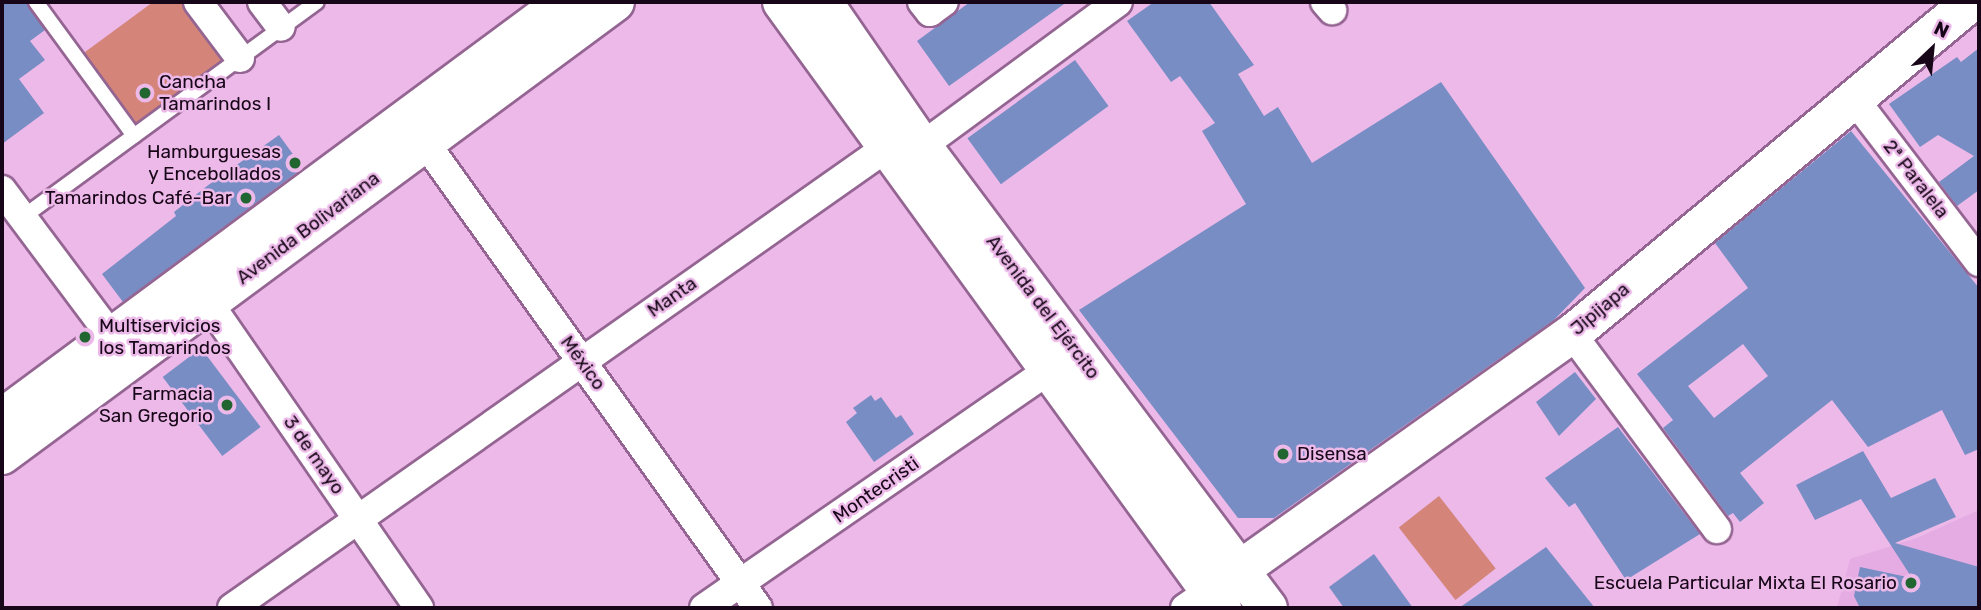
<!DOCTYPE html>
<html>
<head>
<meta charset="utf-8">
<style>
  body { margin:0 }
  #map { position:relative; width:1981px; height:610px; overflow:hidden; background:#ecb9e9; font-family:Rubik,sans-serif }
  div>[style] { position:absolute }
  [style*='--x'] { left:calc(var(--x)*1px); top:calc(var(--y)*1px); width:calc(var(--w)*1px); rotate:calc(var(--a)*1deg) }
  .built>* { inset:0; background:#e4ace2 }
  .green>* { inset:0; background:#d48479; transform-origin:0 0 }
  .building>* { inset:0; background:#788dc4; transform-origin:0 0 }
  .roads { filter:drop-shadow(2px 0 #946592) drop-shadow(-2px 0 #946592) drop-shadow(0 2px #946592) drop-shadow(0 -2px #946592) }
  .lane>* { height:14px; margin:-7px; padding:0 7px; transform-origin:7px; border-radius:7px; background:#fff }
  .street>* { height:28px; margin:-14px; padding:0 14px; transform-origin:14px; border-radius:14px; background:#fff }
  .secondary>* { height:38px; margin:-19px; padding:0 19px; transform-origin:19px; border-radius:19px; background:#fff }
  .dots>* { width:19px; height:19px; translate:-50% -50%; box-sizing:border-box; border:4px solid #ecb9e9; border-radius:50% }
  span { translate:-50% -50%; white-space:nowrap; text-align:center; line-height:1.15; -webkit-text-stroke:5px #ecb9e9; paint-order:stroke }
  .poi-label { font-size:19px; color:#170617 }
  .left { translate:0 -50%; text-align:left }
  .right { translate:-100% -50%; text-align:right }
  .street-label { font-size:19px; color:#170617 }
  .frame { position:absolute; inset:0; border:4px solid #170617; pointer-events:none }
  .north { position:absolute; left:1897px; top:14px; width:70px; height:70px; -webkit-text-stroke:5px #ecb9e9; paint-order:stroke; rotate:26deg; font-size:19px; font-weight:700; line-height:28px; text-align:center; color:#170617 }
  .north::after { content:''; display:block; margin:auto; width:24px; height:32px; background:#170617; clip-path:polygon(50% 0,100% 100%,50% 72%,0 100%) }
</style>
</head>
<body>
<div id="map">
  <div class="built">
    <i style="clip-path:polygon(1979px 510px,1979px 608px,1837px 608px,1850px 559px,1917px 538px)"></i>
  </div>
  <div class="green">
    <i style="clip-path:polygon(153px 2px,187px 2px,229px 58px,135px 128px,81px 55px)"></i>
    <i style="left:1439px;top:496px;width:92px;height:51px;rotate:52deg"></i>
  </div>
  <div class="building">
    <i style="clip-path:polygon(2px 2px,27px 2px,45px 30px,30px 41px,45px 60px,19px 79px,44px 113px,2px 144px)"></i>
    <i style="clip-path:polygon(970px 2px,1067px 2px,949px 86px,917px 41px)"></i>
    <i style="clip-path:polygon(1154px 2px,1209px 2px,1254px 65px,1238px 74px,1264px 116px,1278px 107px,1312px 163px,1441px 82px,1585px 288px,1554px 320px,1274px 518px,1238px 518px,1079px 310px,1246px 204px,1202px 131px,1215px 123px,1180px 76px,1171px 82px,1127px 21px)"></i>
    <i style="clip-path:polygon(1979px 48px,1979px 190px,1957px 206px,1939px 182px,1974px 156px,1938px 135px,1920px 147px,1889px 104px,1957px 57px,1961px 62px)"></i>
    <i style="left:1075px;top:60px;width:57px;height:133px;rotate:54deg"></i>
    <i style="clip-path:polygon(evenodd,1851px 131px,1979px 288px,1979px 449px,1965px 455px,1942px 410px,1868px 447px,1832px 400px,1740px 473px,1764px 503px,1740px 522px,1733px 513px,1728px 516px,1663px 428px,1673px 420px,1637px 374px,1748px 288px,1715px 243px,1851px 131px,1743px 344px,1768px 376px,1714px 418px,1688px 386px,1743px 344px)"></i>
    <i style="clip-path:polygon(279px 135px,303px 168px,123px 302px,102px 274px,176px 216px,174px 212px,207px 186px)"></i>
    <i style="left:201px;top:348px;width:99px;height:48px;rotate:53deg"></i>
    <i style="clip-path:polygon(1575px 372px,1596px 399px,1559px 436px,1536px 402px)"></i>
    <i style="clip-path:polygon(871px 395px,875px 401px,881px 397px,896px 418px,901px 415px,914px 434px,874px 462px,846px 422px,857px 413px,853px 408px)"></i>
    <i style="clip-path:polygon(1618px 427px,1700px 534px,1626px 580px,1575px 503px,1569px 507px,1545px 478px)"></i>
    <i style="clip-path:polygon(1863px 451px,1891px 498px,1935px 478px,1956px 517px,1895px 543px,1979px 567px,1979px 608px,1860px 608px,1854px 596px,1860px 567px,1912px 578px,1861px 499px,1815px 520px,1796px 485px)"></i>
    <i style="clip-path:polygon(1546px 547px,1595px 608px,1459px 608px)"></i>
    <i style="clip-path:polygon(1374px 554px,1413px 608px,1344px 608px,1329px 587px)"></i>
  </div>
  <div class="roads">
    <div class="lane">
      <i style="--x:36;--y:2;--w:166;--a:53.8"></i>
      <i style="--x:23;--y:217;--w:364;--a:-36.2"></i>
    </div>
    <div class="street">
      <i style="--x:198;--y:2;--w:70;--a:53.1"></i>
      <i style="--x:262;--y:2;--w:31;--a:53"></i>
      <i style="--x:922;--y:2;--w:13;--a:51"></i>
      <i style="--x:930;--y:12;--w:17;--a:-36"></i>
      <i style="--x:1325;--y:2;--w:11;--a:49"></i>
      <i style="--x:1852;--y:96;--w:209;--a:52.6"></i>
      <i style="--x:414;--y:127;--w:591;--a:54.43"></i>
      <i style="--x:2;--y:190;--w:184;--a:53.2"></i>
      <i style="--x:208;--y:302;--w:372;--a:55.4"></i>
      <i style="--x:1572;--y:334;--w:243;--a:53.4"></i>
      <i style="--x:232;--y:608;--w:800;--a:-35.12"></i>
      <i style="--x:886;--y:148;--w:36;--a:-3"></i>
      <i style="--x:922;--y:146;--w:243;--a:-36.3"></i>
      <i style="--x:704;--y:608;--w:417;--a:-34.6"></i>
      <i style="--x:1185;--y:608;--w:30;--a:-34"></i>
    </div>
    <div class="secondary">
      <i style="--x:782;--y:2;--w:749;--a:54.02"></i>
      <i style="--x:823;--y:2;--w:175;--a:55.5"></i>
      <i style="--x:922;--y:146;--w:577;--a:53.17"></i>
      <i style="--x:2;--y:418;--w:699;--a:-36.51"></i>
      <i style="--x:2;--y:455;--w:762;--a:-36.46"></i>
      <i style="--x:1210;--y:591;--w:444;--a:-35.4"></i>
      <i style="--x:1572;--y:334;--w:519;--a:-39.76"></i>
    </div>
  </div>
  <div class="dots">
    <i style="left:145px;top:93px;background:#216530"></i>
    <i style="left:295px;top:163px;background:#216530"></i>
    <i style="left:246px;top:198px;background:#216530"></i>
    <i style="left:85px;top:337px;background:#216530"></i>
    <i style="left:227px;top:405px;background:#216530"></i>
    <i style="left:1283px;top:454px;background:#216530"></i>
    <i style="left:1911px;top:583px;background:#216530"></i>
  </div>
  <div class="poi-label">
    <span class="left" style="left:159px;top:93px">Cancha<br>Tamarindos I</span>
    <span class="right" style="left:281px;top:163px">Hamburguesas<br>y Encebollados</span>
    <span class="right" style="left:232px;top:198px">Tamarindos Café-Bar</span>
    <span class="left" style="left:99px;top:337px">Multiservicios<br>los Tamarindos</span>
    <span class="right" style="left:213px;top:405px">Farmacia<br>San Gregorio</span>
    <span class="left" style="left:1297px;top:454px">Disensa</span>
    <span class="right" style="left:1897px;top:583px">Escuela Particular Mixta El Rosario</span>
  </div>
  <div class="street-label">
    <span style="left:1916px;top:179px;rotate:52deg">2ª Paralela</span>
    <span style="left:308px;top:228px;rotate:-37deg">Avenida Bolivariana</span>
    <span style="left:672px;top:297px;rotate:-35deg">Manta</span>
    <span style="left:1043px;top:307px;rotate:53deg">Avenida del Ejército</span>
    <span style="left:1600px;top:309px;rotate:-40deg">Jipijapa</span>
    <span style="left:583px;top:363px;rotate:54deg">México</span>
    <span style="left:314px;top:455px;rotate:55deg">3 de mayo</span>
    <span style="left:876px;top:490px;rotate:-35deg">Montecristi</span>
  </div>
  <div class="frame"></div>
  <div class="north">N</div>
</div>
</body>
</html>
